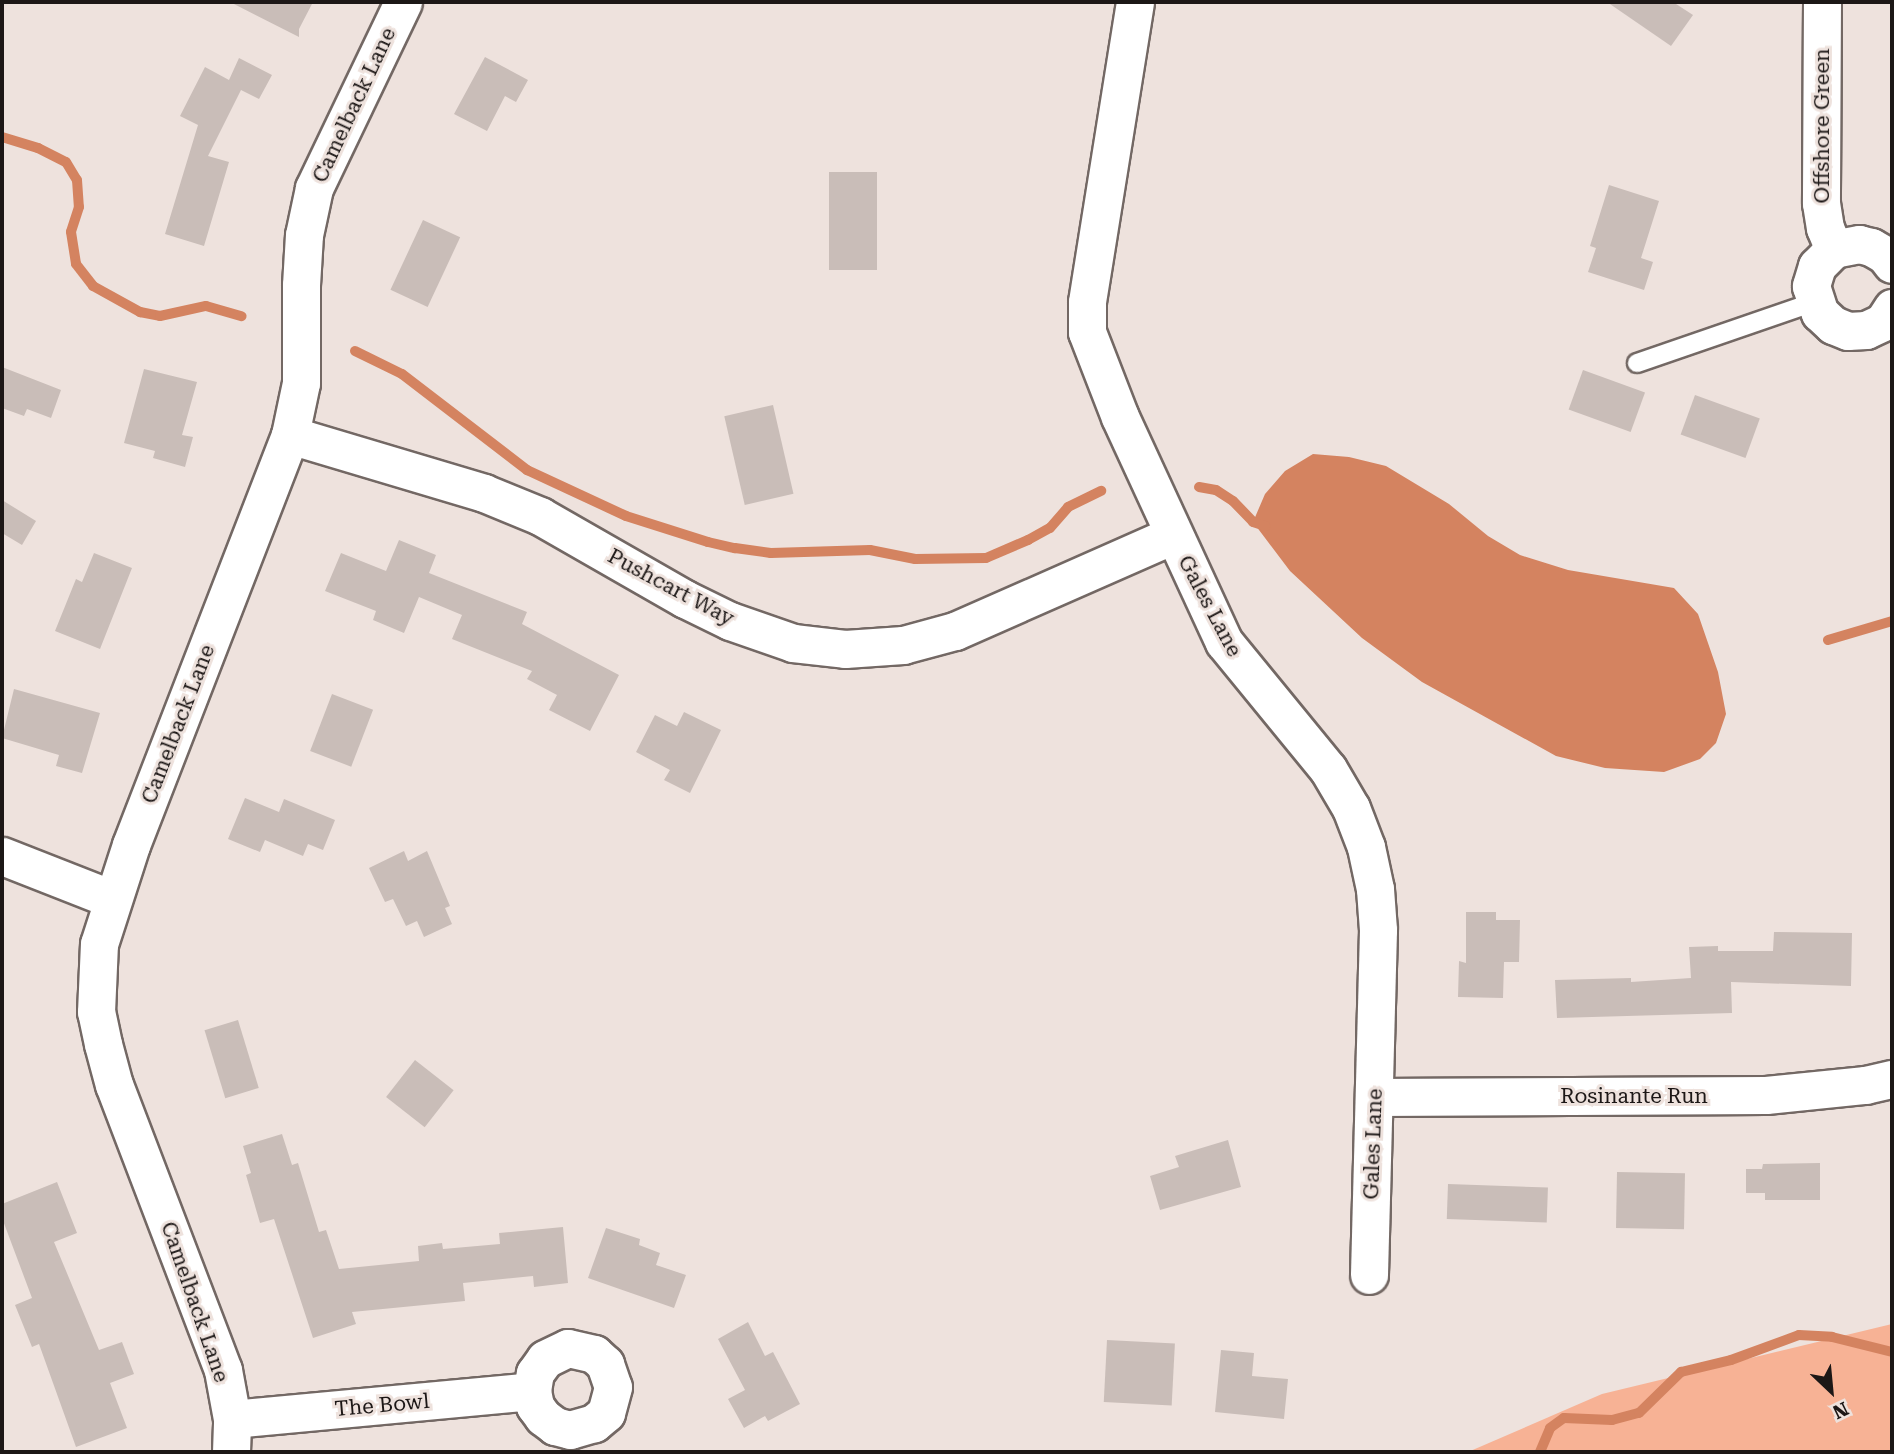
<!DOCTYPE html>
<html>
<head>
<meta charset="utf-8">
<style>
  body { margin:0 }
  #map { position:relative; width:1894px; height:1454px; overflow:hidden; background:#eee2dd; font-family:"Roboto Serif",serif }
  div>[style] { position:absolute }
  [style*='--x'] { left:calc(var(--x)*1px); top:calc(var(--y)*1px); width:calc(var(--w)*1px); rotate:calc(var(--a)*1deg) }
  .green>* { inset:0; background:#f7b295 }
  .water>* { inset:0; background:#d48360 }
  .stream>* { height:10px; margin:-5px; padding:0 5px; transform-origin:5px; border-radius:5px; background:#d48360 }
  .building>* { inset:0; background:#c9bdb8; transform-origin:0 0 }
  .roads { filter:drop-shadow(2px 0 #736864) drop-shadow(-2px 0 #736864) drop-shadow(0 2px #736864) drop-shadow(0 -2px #736864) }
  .service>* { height:18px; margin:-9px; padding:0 9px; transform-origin:9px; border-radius:9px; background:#fff }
  .minor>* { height:37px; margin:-18.5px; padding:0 18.5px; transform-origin:18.5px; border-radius:18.5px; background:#fff }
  span { translate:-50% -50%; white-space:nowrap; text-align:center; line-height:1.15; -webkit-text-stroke:6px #eee2dd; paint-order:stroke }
  .street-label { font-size:21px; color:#1c1716 }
  .frame { position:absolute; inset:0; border:4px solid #1c1716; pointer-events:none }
  .north { position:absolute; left:1796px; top:1356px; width:70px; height:70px; -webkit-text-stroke:5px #eee2dd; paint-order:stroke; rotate:154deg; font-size:19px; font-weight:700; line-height:28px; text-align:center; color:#1c1716 }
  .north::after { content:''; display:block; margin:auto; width:24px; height:32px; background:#1c1716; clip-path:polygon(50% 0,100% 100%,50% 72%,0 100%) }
</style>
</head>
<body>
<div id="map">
  <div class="green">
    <i style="clip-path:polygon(1892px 1324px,1892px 1452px,1468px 1452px,1602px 1394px)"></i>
  </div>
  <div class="water">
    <i style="clip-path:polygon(1313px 454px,1349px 457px,1386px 466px,1449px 504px,1488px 536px,1520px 555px,1568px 570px,1674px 588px,1698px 614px,1718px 672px,1726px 714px,1716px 743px,1700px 759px,1664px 772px,1605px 768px,1556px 756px,1422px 682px,1362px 638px,1290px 571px,1253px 522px,1265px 494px,1285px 471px)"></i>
  </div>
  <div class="stream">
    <i style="--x:2;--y:137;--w:38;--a:17"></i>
    <i style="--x:38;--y:148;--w:31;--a:27"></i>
    <i style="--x:66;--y:162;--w:21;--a:59"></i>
    <i style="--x:77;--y:180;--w:27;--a:86"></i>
    <i style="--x:79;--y:207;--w:26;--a:108"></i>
    <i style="--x:71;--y:232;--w:32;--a:81"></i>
    <i style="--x:76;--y:264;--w:28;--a:52"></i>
    <i style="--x:93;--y:286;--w:54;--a:29"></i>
    <i style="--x:140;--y:312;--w:20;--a:11"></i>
    <i style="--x:160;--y:316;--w:47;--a:-12.3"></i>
    <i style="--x:206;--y:306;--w:37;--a:16"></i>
    <i style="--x:355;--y:351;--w:52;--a:26.1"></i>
    <i style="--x:402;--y:374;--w:158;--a:37.5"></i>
    <i style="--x:527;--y:470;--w:109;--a:24.9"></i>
    <i style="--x:626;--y:516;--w:86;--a:17.6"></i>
    <i style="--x:708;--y:542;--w:28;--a:13"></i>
    <i style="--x:735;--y:548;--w:36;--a:8"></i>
    <i style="--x:771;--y:553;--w:99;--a:-1.7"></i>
    <i style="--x:870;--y:550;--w:46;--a:11.3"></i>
    <i style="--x:915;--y:559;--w:71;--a:-0.8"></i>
    <i style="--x:986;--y:558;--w:46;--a:-23.2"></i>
    <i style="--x:1028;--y:540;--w:25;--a:-29"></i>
    <i style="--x:1050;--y:528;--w:28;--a:-49"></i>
    <i style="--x:1068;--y:507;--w:37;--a:-26"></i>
    <i style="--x:1199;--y:487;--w:17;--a:10"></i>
    <i style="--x:1216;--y:490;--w:20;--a:33"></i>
    <i style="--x:1233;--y:501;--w:29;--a:46"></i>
    <i style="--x:1253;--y:522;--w:13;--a:18"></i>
    <i style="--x:1828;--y:640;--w:67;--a:-16.5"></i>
    <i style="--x:1540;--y:1452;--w:26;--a:-67"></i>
    <i style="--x:1550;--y:1428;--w:17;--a:-36"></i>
    <i style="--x:1564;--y:1418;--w:48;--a:2.4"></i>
    <i style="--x:1612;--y:1420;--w:28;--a:-15"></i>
    <i style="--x:1639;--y:1413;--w:59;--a:-44.3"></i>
    <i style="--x:1681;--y:1372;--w:51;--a:-13.5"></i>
    <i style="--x:1731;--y:1360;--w:72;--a:-20.2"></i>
    <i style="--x:1799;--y:1335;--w:33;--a:3"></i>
    <i style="--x:1832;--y:1337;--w:62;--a:14"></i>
  </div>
  <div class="building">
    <i style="clip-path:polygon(230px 2px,313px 2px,299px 29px,299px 37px)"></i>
    <i style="clip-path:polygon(1607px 2px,1673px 2px,1693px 15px,1671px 46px)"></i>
    <i style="clip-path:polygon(485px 57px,528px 80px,516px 102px,505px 96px,487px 131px,454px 114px)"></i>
    <i style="clip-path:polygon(239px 58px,272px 75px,259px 99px,241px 90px,208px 156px,229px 162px,204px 246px,165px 234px,198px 125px,180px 116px,205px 67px,229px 80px)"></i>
    <i style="left:877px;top:172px;width:98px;height:48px;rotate:90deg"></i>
    <i style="clip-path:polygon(1609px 185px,1659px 201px,1641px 258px,1653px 262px,1644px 290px,1588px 272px,1596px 248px,1590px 246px)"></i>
    <i style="left:423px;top:220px;width:41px;height:77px;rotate:25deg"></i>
    <i style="clip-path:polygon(2px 367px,61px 390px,51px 418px,27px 409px,24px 416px,2px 408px)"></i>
    <i style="clip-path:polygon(144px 369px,197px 382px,182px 435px,193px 437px,185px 467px,153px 458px,155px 451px,124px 443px)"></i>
    <i style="left:1583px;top:370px;width:66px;height:42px;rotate:20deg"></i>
    <i style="left:1695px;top:395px;width:69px;height:42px;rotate:20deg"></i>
    <i style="left:773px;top:405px;width:91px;height:50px;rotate:77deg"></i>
    <i style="clip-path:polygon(2px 500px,36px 521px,22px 545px,2px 533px)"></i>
    <i style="clip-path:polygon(399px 540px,436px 555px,429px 573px,527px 612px,522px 624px,619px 675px,590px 731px,549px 710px,557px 695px,527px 679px,532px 671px,452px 639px,462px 615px,419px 597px,404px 633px,373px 620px,376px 611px,325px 591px,341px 553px,386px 571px)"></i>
    <i style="clip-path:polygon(94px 553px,132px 568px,100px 649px,55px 631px,76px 579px,82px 582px)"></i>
    <i style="clip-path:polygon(14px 689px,100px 713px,82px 773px,56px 766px,59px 755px,2px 738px)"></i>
    <i style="left:332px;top:694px;width:44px;height:61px;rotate:21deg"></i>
    <i style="clip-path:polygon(684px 712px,721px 730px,690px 793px,664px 780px,670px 770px,636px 752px,655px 715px,677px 726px)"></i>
    <i style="clip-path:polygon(245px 798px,279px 812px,284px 799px,335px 820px,323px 850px,308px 844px,303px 856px,265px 840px,260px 852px,228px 839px)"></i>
    <i style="clip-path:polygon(404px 851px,408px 861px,427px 851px,450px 906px,445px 908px,452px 924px,424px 937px,417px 921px,406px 926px,393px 899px,385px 902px,369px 868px)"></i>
    <i style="clip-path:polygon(1466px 912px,1496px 912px,1496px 920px,1520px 920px,1519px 962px,1504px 962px,1503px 998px,1458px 997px,1459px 961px,1466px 963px)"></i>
    <i style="clip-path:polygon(1774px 932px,1852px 933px,1851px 986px,1731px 982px,1732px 1013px,1557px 1018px,1555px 980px,1631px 978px,1631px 982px,1691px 978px,1689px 947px,1718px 946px,1718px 951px,1773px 951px)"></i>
    <i style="left:238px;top:1020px;width:71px;height:35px;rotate:73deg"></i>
    <i style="left:415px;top:1060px;width:49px;height:47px;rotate:38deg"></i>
    <i style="clip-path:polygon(282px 1134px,292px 1165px,298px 1163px,319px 1232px,326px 1230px,339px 1269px,419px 1261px,418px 1246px,442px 1243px,443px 1249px,500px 1244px,499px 1233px,563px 1227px,568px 1283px,534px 1287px,533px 1276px,463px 1283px,465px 1301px,352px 1312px,356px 1324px,313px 1338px,274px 1219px,260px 1223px,246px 1175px,251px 1173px,243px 1146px)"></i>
    <i style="clip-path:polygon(1228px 1140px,1241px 1187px,1160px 1210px,1150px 1176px,1179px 1167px,1175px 1156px)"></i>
    <i style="clip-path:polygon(1820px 1163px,1820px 1200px,1765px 1200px,1765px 1193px,1746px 1193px,1746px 1169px,1762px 1169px,1763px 1164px)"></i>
    <i style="left:1617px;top:1172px;width:68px;height:56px;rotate:1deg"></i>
    <i style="clip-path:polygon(57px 1182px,77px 1233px,54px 1242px,99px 1350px,122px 1342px,134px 1374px,110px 1383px,127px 1428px,76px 1447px,39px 1344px,32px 1347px,15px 1305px,32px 1298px,2px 1218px,2px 1204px)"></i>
    <i style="left:1448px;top:1184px;width:100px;height:35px;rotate:2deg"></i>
    <i style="clip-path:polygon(606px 1228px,640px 1239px,639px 1245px,660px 1253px,656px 1265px,686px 1275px,674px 1308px,588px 1278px)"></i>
    <i style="clip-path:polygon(748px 1322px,765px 1356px,773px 1352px,800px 1404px,768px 1421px,765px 1416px,744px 1428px,728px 1399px,745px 1390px,718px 1339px)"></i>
    <i style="left:1107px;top:1340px;width:68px;height:62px;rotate:3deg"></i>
    <i style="clip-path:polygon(1221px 1350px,1254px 1353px,1252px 1376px,1288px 1379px,1284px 1419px,1215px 1412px)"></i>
  </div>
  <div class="roads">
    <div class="service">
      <i style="--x:1637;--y:363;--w:187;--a:-19"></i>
    </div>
    <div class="minor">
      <i style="--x:1135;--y:2;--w:304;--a:99.1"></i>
      <i style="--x:1087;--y:302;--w:30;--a:90"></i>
      <i style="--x:1087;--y:332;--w:91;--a:68.8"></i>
      <i style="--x:1120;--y:417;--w:248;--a:65.2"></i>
      <i style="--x:1224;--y:642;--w:164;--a:50.7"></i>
      <i style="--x:1328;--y:769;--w:45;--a:59.5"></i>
      <i style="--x:1351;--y:808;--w:42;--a:69"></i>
      <i style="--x:1366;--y:847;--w:43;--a:77.9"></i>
      <i style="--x:1375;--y:889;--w:41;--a:85.8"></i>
      <i style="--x:1378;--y:930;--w:345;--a:91.5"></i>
      <i style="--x:1822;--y:2;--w:201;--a:90.3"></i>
      <i style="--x:1821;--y:203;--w:25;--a:81"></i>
      <i style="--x:1825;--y:228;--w:23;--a:67"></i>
      <i style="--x:1892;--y:264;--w:11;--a:-128"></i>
      <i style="--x:1885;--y:255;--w:16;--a:-150"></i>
      <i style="--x:1871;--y:247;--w:12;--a:-166"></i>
      <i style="--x:1859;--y:244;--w:25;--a:169"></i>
      <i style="--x:1834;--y:249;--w:24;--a:135"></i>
      <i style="--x:1817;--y:266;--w:21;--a:107"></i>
      <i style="--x:1811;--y:286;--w:28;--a:72"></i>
      <i style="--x:1820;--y:313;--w:18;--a:43"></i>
      <i style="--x:1833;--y:325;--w:16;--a:22"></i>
      <i style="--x:1848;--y:331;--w:18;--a:-3"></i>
      <i style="--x:1866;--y:330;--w:19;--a:-25"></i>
      <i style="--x:1883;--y:322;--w:17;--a:-57"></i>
      <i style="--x:290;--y:435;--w:202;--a:16.6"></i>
      <i style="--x:484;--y:493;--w:61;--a:22.3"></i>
      <i style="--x:540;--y:516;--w:167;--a:29.8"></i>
      <i style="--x:685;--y:599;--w:50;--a:26.1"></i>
      <i style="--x:730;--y:621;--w:67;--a:19.2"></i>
      <i style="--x:793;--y:643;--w:52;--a:6.6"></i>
      <i style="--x:845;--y:649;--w:58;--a:-3.9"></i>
      <i style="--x:903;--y:645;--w:54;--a:-15.1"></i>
      <i style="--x:955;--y:631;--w:238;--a:-23.8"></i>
      <i style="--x:2;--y:856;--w:118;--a:21.4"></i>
      <i style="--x:1375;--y:1097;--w:391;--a:-0.3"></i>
      <i style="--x:1766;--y:1095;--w:100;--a:-5.8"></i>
      <i style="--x:1865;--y:1085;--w:28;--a:-13"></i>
      <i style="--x:232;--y:1419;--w:301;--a:-5.3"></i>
      <i style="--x:532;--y:1391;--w:18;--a:-81"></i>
      <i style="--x:535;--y:1373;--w:17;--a:-54"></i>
      <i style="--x:545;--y:1359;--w:25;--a:-26"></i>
      <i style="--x:568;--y:1348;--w:27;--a:13"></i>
      <i style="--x:594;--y:1354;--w:15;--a:42"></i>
      <i style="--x:605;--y:1364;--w:24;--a:71"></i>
      <i style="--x:613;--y:1387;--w:27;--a:105"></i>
      <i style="--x:606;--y:1413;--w:16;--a:140"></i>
      <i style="--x:594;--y:1423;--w:25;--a:164"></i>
      <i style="--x:570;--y:1430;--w:16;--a:-165"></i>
      <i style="--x:555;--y:1426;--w:15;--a:-143"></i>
      <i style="--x:543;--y:1417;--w:14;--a:-126"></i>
      <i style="--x:535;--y:1406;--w:15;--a:-101"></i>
      <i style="--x:231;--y:1452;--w:33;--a:-88"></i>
      <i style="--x:232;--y:1419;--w:50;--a:-100.4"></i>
      <i style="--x:223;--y:1370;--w:305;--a:-110.9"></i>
      <i style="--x:114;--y:1085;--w:42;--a:-105"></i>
      <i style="--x:103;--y:1044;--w:33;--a:-102"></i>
      <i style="--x:96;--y:1012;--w:68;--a:-87.5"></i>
      <i style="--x:99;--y:944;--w:104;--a:-72.1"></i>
      <i style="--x:131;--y:845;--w:440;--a:-68.8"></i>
      <i style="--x:290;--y:435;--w:53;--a:-78.1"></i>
      <i style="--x:301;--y:383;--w:98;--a:-90"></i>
      <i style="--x:301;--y:285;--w:50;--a:-86.6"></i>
      <i style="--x:304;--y:235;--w:48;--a:-78"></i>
      <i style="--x:314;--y:188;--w:206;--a:-64.4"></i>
    </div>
  </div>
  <div class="street-label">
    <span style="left:354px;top:105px;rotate:-65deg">Camelback Lane</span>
    <span style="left:1822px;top:126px;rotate:-90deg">Offshore Green</span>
    <span style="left:671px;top:587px;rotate:28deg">Pushcart Way</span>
    <span style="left:1210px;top:606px;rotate:62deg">Gales Lane</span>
    <span style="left:178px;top:724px;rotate:-69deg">Camelback Lane</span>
    <span style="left:1634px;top:1096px">Rosinante Run</span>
    <span style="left:1373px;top:1144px;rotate:-88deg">Gales Lane</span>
    <span style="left:195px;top:1302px;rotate:71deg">Camelback Lane</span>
    <span style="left:382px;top:1405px;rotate:-5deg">The Bowl</span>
  </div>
  <div class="frame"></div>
  <div class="north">N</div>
</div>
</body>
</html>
